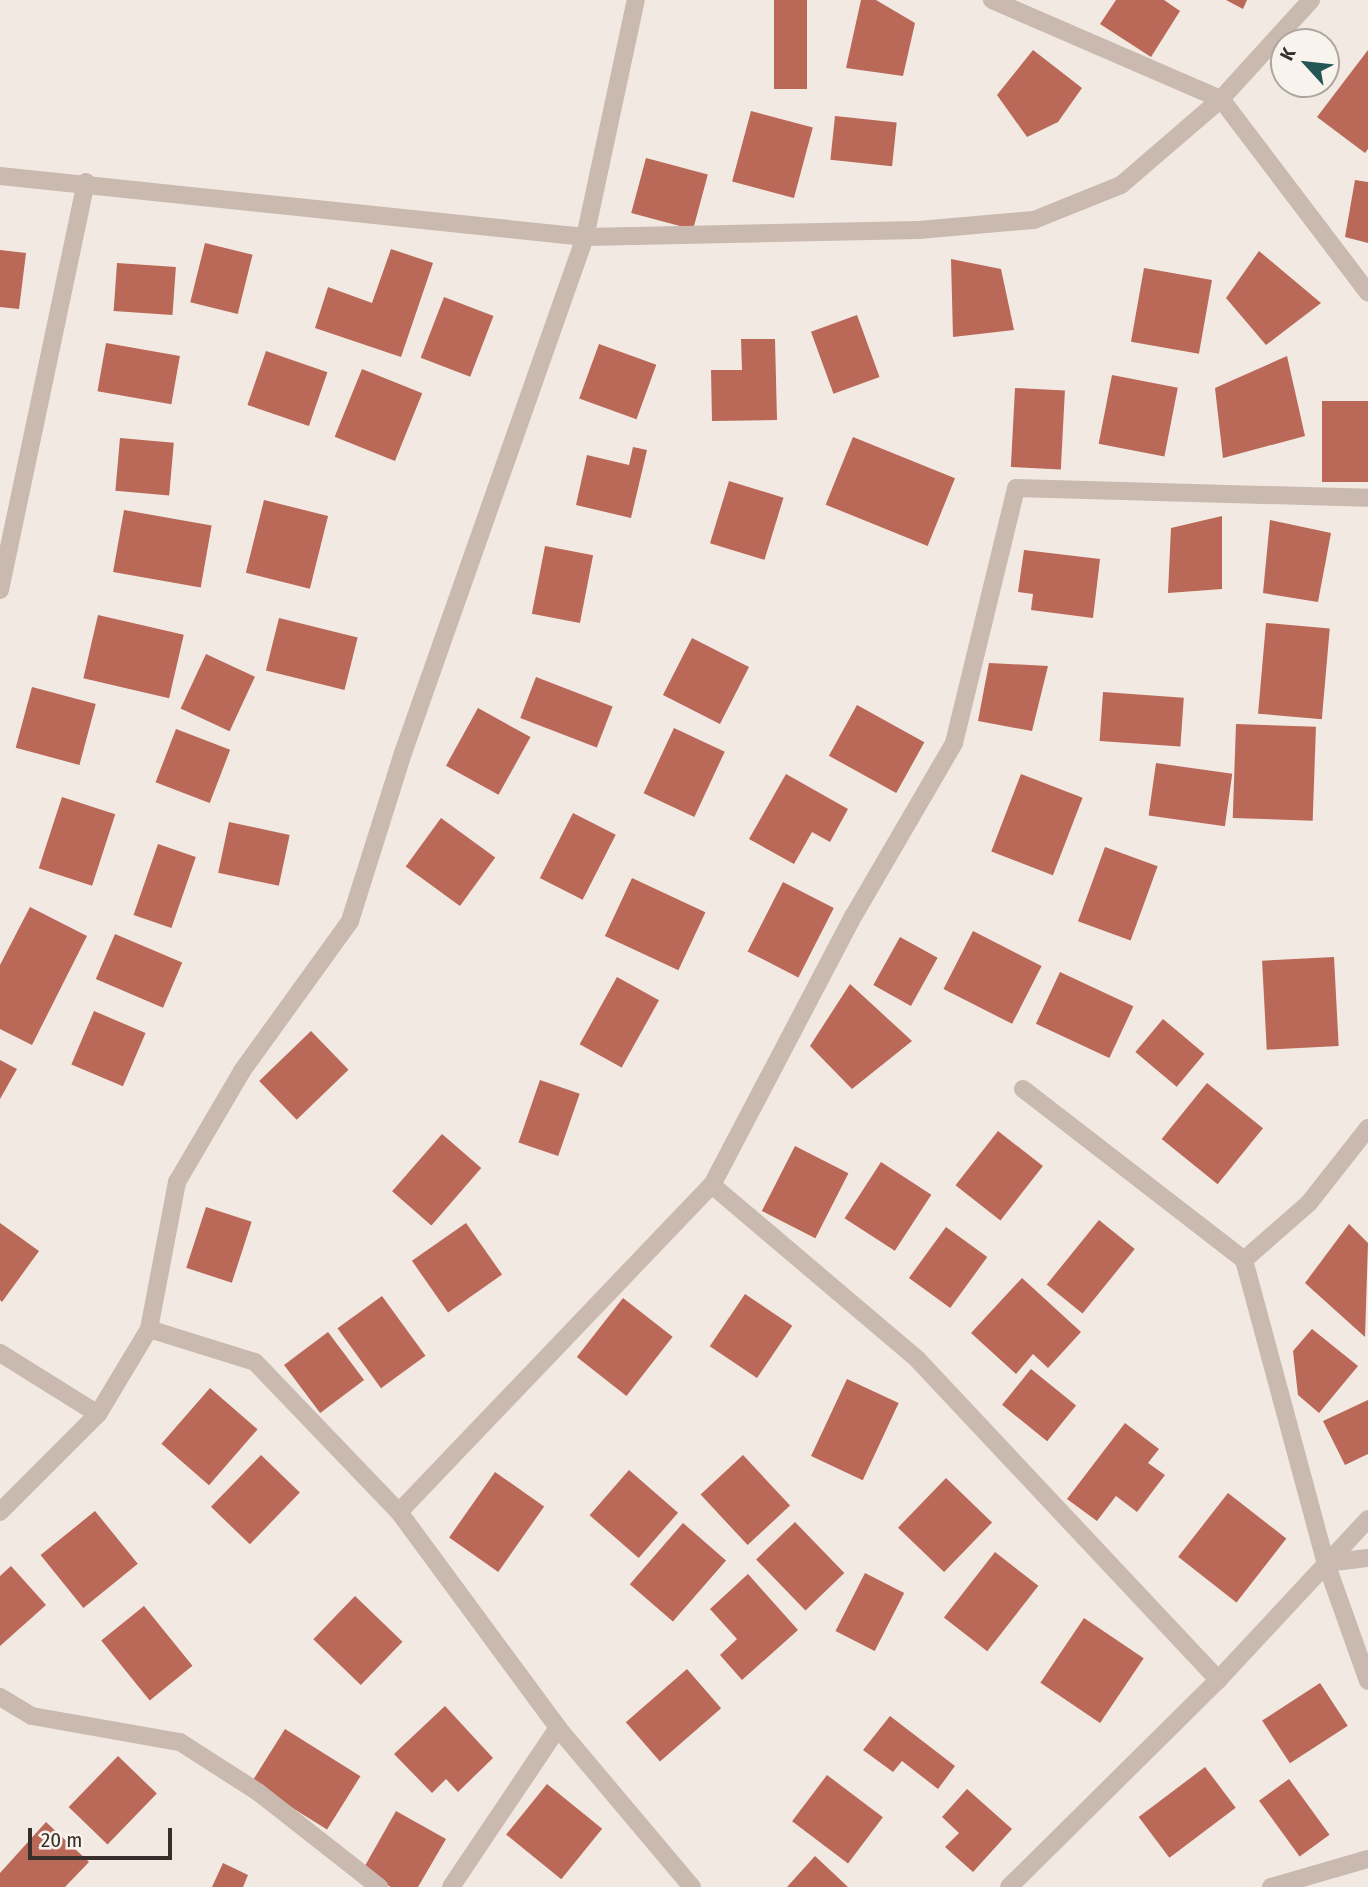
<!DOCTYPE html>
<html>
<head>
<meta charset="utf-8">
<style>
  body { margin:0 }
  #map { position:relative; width:1368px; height:1887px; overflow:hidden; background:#f1e9e2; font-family:"Fira Sans Condensed",sans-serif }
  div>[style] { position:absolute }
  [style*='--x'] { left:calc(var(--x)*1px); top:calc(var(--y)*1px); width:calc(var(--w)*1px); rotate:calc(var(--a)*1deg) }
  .building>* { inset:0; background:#ba6857; transform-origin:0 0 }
  .lane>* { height:18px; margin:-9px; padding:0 9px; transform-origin:9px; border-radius:9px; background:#c9b9af }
  .street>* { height:18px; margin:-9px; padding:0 9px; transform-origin:9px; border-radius:9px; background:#c9b9af }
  span { translate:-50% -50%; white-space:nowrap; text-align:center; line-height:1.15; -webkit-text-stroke:5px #f9f3ee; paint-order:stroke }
  .north { position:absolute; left:1270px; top:28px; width:70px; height:70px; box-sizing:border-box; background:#f9f3ee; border:2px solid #aca5a0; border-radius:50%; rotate:297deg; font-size:19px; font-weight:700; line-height:28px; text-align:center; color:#382f2c }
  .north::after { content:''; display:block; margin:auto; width:24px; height:32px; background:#255656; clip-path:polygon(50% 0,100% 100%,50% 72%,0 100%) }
  .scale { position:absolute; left:28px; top:1828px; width:144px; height:32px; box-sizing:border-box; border:4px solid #382f2c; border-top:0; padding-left:9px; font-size:21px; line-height:24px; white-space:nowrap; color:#382f2c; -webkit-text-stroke:5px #f9f3ee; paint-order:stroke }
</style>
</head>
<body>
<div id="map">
  <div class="building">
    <i style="left:774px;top:0;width:33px;height:89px"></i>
    <i style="clip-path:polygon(861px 0,876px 0,915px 23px,903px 76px,846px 68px)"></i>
    <i style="clip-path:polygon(1116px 0,1164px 0,1180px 11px,1151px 57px,1100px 24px)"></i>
    <i style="clip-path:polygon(1226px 0,1247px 0,1243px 9px)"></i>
    <i style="clip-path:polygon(1033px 50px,1082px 88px,1058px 122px,1027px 137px,997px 95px)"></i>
    <i style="clip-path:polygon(1368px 50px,1368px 149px,1365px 153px,1317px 117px)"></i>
    <i style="left:751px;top:111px;width:64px;height:73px;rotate:15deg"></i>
    <i style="left:835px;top:116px;width:62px;height:44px;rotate:6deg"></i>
    <i style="left:646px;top:158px;width:64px;height:57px;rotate:15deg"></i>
    <i style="clip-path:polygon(1355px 180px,1368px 182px,1368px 243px,1345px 237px)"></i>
    <i style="left:205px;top:243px;width:49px;height:61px;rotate:14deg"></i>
    <i style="clip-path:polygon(391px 249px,433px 263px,401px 357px,315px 328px,328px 287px,372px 303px)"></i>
    <i style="clip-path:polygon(0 250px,26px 253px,19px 309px,0 307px)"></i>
    <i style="clip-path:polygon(1259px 251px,1321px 303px,1266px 345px,1226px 298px)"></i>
    <i style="clip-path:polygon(951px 259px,1001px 269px,1014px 330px,953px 337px)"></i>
    <i style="left:117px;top:263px;width:59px;height:48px;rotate:4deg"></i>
    <i style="left:1144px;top:268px;width:69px;height:75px;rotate:10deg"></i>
    <i style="left:444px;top:297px;width:53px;height:65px;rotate:21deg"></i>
    <i style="left:857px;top:315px;width:66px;height:49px;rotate:70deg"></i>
    <i style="clip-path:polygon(741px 339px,775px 339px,777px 420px,712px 421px,711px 370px,742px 370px)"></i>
    <i style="left:106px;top:343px;width:75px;height:49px;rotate:10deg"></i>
    <i style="left:599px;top:344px;width:61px;height:58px;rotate:20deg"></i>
    <i style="left:266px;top:351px;width:65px;height:57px;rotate:19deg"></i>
    <i style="clip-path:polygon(1287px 356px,1305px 436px,1223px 458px,1215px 388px)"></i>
    <i style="left:362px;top:369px;width:65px;height:73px;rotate:22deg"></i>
    <i style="left:1112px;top:375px;width:67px;height:70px;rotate:11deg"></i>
    <i style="left:1015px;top:388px;width:50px;height:79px;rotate:3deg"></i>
    <i style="left:1322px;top:401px;width:46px;height:81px"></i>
    <i style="left:853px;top:437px;width:110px;height:73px;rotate:22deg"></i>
    <i style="left:120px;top:438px;width:54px;height:53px;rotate:5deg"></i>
    <i style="clip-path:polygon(633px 447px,647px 450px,631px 518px,576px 505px,587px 455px,629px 465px)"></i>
    <i style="left:729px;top:481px;width:57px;height:65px;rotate:17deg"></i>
    <i style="left:264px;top:500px;width:66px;height:75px;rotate:14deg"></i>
    <i style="left:124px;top:510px;width:89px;height:63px;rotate:10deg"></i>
    <i style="clip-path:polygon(1222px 516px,1222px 589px,1168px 593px,1171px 528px)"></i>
    <i style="clip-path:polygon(1270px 520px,1331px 533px,1318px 602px,1263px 593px)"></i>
    <i style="left:545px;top:546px;width:49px;height:69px;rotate:11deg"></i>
    <i style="clip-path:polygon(1024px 550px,1100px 559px,1093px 618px,1031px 610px,1033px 594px,1018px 592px)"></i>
    <i style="left:98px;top:615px;width:88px;height:65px;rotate:13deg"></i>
    <i style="left:279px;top:618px;width:81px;height:54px;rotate:14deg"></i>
    <i style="left:1266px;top:623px;width:64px;height:91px;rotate:5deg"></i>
    <i style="left:692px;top:638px;width:64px;height:64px;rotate:27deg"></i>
    <i style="left:206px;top:654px;width:54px;height:60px;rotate:25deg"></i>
    <i style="clip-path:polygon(989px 663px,1048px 666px,1032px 731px,978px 721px)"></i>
    <i style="left:536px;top:677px;width:82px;height:44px;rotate:21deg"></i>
    <i style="left:32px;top:687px;width:66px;height:63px;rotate:15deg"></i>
    <i style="left:1103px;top:692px;width:81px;height:49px;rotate:4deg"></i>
    <i style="left:857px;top:705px;width:77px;height:58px;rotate:29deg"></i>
    <i style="left:478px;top:708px;width:60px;height:66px;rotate:29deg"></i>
    <i style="left:1236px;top:724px;width:80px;height:94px;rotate:2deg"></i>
    <i style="left:674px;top:728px;width:56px;height:72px;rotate:25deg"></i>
    <i style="left:176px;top:729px;width:58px;height:57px;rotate:21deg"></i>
    <i style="left:1156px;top:763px;width:77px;height:53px;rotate:8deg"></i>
    <i style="clip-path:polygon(786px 774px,848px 809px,830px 842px,812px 832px,794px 864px,749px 839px)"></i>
    <i style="left:1021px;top:774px;width:66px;height:83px;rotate:21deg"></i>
    <i style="left:62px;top:797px;width:56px;height:75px;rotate:18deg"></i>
    <i style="left:573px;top:813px;width:48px;height:73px;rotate:27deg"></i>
    <i style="left:441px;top:818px;width:67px;height:60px;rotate:36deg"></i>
    <i style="left:229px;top:822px;width:62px;height:52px;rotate:12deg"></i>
    <i style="left:158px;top:844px;width:40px;height:75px;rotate:19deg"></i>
    <i style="left:1105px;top:847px;width:56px;height:79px;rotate:20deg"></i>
    <i style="left:632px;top:878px;width:81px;height:64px;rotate:25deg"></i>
    <i style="left:783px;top:882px;width:57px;height:78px;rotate:27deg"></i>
    <i style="clip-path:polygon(30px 907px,87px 936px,32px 1045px,0 1029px,0 965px)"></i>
    <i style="left:973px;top:931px;width:77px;height:65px;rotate:27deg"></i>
    <i style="left:115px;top:934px;width:73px;height:49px;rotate:23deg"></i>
    <i style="left:900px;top:937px;width:43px;height:55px;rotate:29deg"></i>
    <i style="left:1334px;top:957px;width:89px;height:72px;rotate:87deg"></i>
    <i style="left:1060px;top:972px;width:81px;height:57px;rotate:25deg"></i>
    <i style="left:617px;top:977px;width:48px;height:77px;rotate:29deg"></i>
    <i style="clip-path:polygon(850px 984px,912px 1041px,852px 1089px,810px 1046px)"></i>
    <i style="left:94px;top:1011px;width:56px;height:58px;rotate:23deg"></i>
    <i style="left:1163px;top:1019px;width:54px;height:43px;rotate:40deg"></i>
    <i style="left:311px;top:1031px;width:54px;height:72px;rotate:46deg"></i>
    <i style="clip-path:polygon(0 1060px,17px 1069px,0 1099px)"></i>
    <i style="left:540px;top:1080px;width:42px;height:66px;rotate:19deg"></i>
    <i style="left:1207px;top:1083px;width:72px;height:72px;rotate:39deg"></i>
    <i style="left:998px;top:1131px;width:57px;height:69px;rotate:38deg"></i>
    <i style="left:442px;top:1134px;width:52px;height:76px;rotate:41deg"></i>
    <i style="left:795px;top:1146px;width:60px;height:73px;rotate:27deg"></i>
    <i style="left:881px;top:1162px;width:60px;height:67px;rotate:33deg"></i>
    <i style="left:206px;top:1207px;width:48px;height:64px;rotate:18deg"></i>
    <i style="left:1099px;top:1220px;width:46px;height:83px;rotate:39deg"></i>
    <i style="clip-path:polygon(0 1223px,39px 1251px,2px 1302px,0 1300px)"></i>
    <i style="left:466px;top:1223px;width:63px;height:66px;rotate:55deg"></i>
    <i style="clip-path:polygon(1349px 1224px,1368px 1243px,1365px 1337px,1305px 1283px)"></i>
    <i style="left:946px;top:1227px;width:51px;height:63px;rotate:36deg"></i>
    <i style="clip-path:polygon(1022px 1278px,1081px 1332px,1048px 1368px,1033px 1354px,1016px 1374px,971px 1333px)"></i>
    <i style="left:745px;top:1294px;width:57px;height:63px;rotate:34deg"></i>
    <i style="left:382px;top:1296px;width:74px;height:55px;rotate:54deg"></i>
    <i style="left:623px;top:1298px;width:63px;height:75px;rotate:38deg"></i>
    <i style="clip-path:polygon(1312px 1329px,1358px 1366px,1319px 1413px,1298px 1395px,1293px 1351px)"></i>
    <i style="left:328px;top:1332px;width:60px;height:55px;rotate:53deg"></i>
    <i style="left:1031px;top:1369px;width:58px;height:46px;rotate:39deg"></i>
    <i style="left:847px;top:1379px;width:57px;height:85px;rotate:25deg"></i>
    <i style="left:210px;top:1388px;width:63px;height:74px;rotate:41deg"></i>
    <i style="clip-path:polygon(1368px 1400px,1368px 1454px,1345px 1465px,1323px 1421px)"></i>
    <i style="clip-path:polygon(1125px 1423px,1159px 1449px,1148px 1463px,1165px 1475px,1137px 1512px,1116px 1496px,1097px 1521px,1067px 1499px)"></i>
    <i style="left:261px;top:1455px;width:54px;height:72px;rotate:44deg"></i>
    <i style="left:743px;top:1455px;width:69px;height:58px;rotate:47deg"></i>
    <i style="left:629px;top:1470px;width:65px;height:60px;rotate:41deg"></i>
    <i style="left:495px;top:1472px;width:60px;height:80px;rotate:35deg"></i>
    <i style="left:946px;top:1478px;width:64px;height:69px;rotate:44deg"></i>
    <i style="left:1228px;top:1493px;width:74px;height:81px;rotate:38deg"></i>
    <i style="left:95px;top:1511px;width:68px;height:70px;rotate:51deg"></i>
    <i style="left:795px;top:1522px;width:71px;height:54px;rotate:46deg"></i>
    <i style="left:683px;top:1523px;width:57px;height:81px;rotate:41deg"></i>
    <i style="left:995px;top:1552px;width:55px;height:83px;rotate:38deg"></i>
    <i style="clip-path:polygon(11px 1566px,46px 1605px,0 1646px,0 1576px)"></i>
    <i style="left:865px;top:1573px;width:44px;height:65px;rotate:27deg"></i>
    <i style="clip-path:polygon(748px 1574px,798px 1630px,742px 1680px,720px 1655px,737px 1639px,710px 1609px)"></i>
    <i style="left:355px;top:1596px;width:66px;height:60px;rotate:44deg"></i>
    <i style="left:144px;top:1606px;width:77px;height:55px;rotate:51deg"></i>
    <i style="left:1084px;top:1618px;width:72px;height:78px;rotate:34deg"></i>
    <i style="left:687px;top:1669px;width:52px;height:81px;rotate:49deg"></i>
    <i style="left:1320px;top:1683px;width:51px;height:69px;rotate:57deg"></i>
    <i style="clip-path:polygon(445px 1706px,493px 1758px,458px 1792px,446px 1779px,432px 1793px,394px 1754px)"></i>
    <i style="clip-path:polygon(890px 1716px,955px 1766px,938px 1789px,902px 1761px,893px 1772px,863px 1750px)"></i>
    <i style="left:285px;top:1729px;width:89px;height:63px;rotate:32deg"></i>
    <i style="left:118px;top:1756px;width:54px;height:71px;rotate:44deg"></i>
    <i style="left:1205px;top:1767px;width:51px;height:83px;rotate:53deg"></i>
    <i style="left:827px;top:1775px;width:70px;height:58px;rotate:37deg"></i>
    <i style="left:1289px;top:1779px;width:69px;height:37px;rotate:54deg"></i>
    <i style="left:547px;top:1784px;width:71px;height:65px;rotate:39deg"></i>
    <i style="clip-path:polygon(967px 1789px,1012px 1829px,973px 1872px,945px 1847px,959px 1833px,942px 1817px)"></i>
    <i style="clip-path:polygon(396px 1811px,446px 1839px,418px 1887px,391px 1887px,362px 1871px)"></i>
    <i style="clip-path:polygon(46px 1822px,89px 1862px,65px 1887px,0 1887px,0 1873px)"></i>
    <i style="clip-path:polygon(815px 1856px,848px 1887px,787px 1887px)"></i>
    <i style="clip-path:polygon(223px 1863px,248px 1875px,243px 1887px,212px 1887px)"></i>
  </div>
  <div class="lane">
    <i style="--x:1023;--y:1089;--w:279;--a:37.7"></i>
  </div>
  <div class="street">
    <i style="--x:992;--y:0;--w:249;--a:23.4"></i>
    <i style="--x:1221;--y:99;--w:243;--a:52.8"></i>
    <i style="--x:0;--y:176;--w:588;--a:5.95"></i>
    <i style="--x:585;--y:237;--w:334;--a:-1.2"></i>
    <i style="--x:919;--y:230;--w:115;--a:-5"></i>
    <i style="--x:1034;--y:220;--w:94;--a:-21.9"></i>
    <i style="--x:1121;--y:185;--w:132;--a:-40.7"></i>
    <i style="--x:1221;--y:99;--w:134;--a:-47.7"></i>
    <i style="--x:0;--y:590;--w:417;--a:-78.1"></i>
    <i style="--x:1368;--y:1128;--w:95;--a:128.2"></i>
    <i style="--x:1309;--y:1203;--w:86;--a:138.8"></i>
    <i style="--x:1244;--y:1260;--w:314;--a:74.9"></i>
    <i style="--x:1326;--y:1563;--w:125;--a:70.4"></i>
    <i style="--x:712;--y:1185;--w:270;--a:40.3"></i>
    <i style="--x:918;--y:1360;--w:439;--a:46.8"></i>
    <i style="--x:149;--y:1329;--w:111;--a:17.3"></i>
    <i style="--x:255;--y:1362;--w:208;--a:46.2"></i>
    <i style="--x:399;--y:1512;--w:268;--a:53.6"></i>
    <i style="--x:558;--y:1728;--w:208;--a:49.9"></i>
    <i style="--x:0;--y:1353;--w:115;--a:31.9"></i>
    <i style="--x:0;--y:1512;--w:139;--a:-45"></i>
    <i style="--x:98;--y:1414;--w:99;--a:-59"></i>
    <i style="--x:149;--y:1329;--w:150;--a:-79.2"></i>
    <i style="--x:177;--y:1182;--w:129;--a:-59.6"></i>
    <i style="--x:242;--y:1071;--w:185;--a:-54.2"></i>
    <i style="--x:350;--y:921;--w:176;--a:-72.5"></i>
    <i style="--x:403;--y:753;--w:547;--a:-70.57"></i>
    <i style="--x:585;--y:237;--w:242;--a:-77.9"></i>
    <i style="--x:399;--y:1512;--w:453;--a:-46.3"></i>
    <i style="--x:712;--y:1185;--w:305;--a:-62.3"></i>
    <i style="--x:854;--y:915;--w:199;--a:-59.8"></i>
    <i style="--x:954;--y:743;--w:262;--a:-76.3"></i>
    <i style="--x:1016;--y:488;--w:352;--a:1.6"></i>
    <i style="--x:1326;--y:1563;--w:42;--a:-6.8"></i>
    <i style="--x:0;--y:1697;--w:37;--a:31"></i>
    <i style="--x:32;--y:1716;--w:150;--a:10"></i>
    <i style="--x:180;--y:1742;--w:93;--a:32.7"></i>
    <i style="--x:258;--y:1792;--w:154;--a:38.1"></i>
    <i style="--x:451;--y:1887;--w:192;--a:-56.1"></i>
    <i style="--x:1009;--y:1887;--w:294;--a:-44.7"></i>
    <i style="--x:1218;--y:1680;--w:220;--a:-47"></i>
    <i style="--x:1271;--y:1887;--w:101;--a:-16.1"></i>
  </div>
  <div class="north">K</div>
  <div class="scale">20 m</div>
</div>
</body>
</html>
